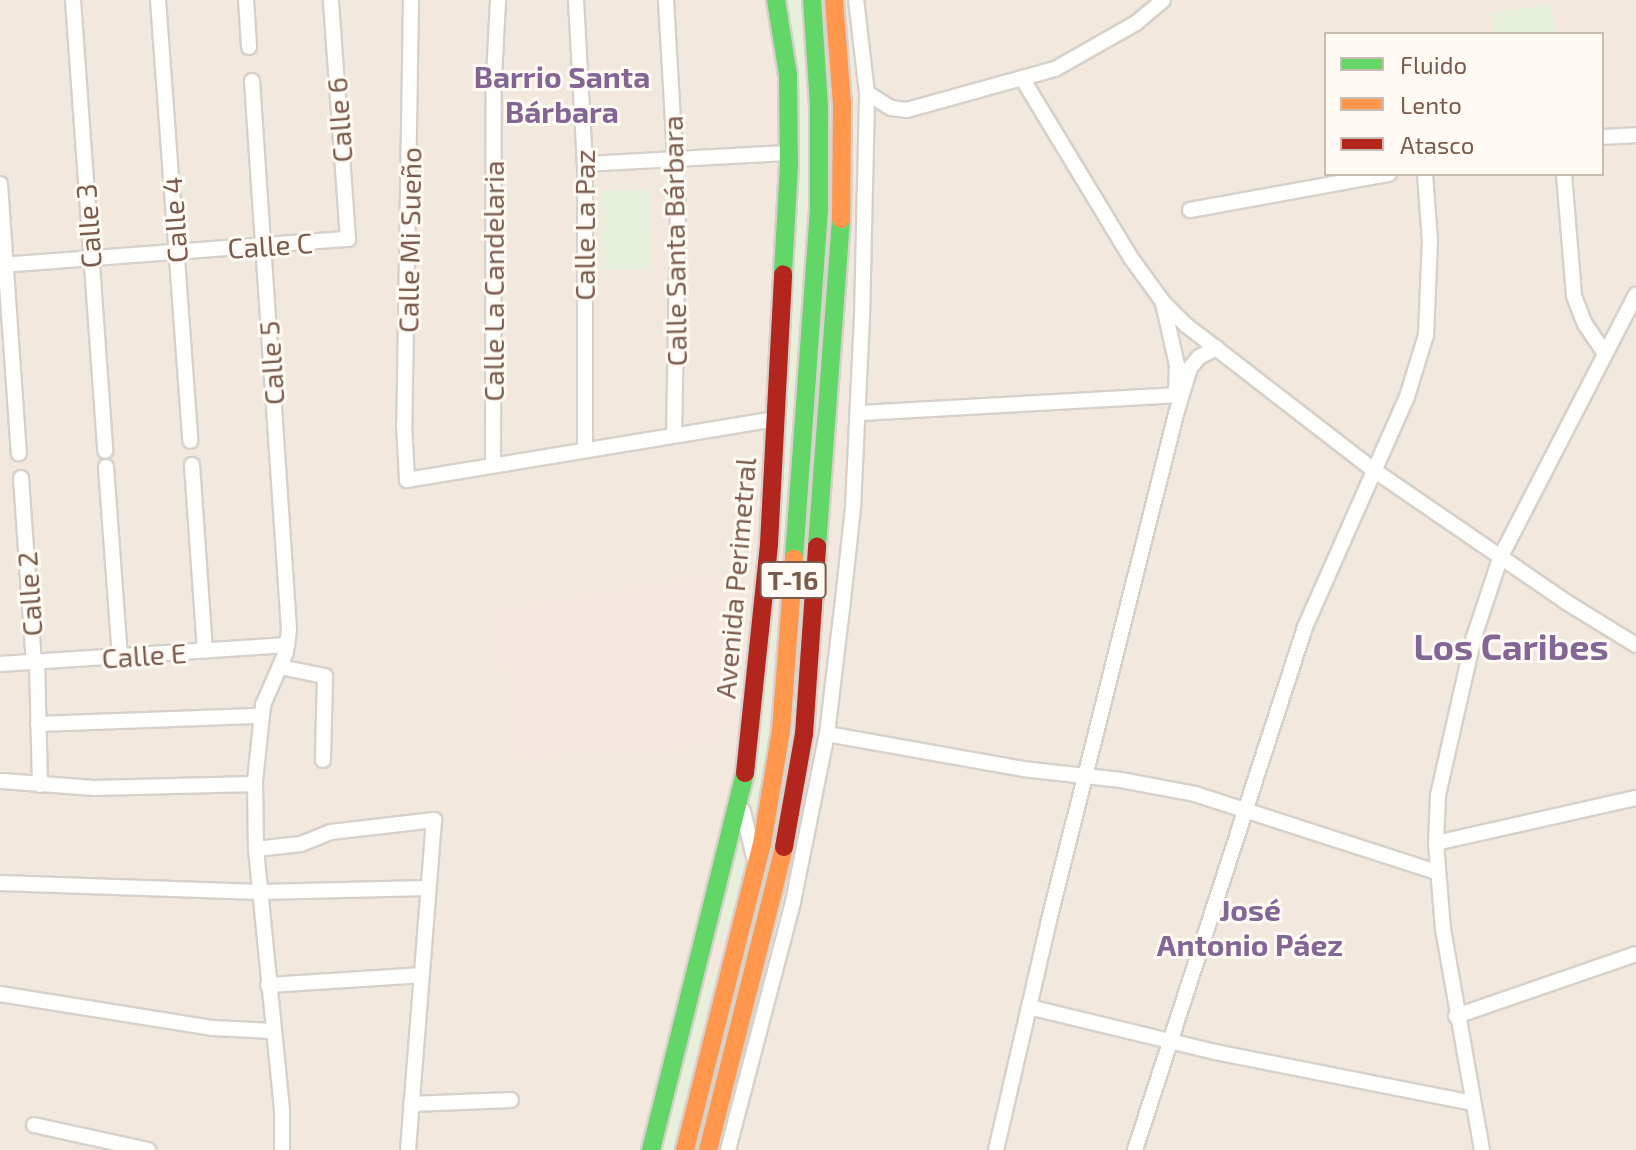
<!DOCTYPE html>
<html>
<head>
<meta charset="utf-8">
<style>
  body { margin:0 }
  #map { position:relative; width:1636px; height:1150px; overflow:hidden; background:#f9f5f0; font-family:"Exo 2",sans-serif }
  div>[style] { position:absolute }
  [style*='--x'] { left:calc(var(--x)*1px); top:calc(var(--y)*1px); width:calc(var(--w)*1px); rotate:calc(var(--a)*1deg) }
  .residential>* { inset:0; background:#f2e8de }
  .commercial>* { inset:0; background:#f6e8e1 }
  .green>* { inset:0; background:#e7f0db; transform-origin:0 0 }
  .roads { filter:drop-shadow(2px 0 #d7d1cb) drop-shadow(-2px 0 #d7d1cb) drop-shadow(0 2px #d7d1cb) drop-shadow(0 -2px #d7d1cb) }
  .street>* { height:14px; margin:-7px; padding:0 7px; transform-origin:7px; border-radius:7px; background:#fefefd }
  .fast>* { height:18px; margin:-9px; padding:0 9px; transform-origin:9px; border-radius:9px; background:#63d668 }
  .slow>* { height:18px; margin:-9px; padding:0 9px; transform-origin:9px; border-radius:9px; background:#ff974d }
  .jam>* { height:18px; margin:-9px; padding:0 9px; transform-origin:9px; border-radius:9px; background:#b3261e }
  span { translate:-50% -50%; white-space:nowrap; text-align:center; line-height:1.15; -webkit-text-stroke:6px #fffaf3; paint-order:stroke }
  .shield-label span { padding:2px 6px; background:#fffaf3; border:2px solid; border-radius:6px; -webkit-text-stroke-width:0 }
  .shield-label { font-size:26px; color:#7a5c4d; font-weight:700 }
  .street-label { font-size:28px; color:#7a5c4d }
  .neighbourhood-label { font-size:30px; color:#846695; font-weight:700 }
  .district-label { font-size:36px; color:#846695; font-weight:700 }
  .legend { position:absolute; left:1324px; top:32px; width:280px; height:144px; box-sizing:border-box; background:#fffaf3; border:2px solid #cabbb1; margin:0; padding:10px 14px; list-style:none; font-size:24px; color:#7a5c4d }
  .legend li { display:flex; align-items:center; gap:16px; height:40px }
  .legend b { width:40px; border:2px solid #cabbb1 }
</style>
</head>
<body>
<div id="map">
  <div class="residential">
    <i style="clip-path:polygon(evenodd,0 0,1636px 0,1636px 1150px,0 1150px,0 0,1326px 34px,1602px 34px,1602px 174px,1326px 174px,1326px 34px)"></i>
  </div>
  <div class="commercial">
    <i style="clip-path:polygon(741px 570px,723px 744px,520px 757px,497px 612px)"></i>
  </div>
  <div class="green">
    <i style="clip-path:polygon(783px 0,801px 0,809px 167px,783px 535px,779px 542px)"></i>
    <i style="clip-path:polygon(1551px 4px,1555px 34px,1493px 34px,1490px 13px)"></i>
    <i style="left:650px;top:190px;width:79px;height:49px;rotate:89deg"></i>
    <i style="clip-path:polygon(776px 586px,766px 759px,753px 821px,751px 797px)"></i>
    <i style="clip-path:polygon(739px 835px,743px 867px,733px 912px,721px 941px,715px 943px)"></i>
    <i style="clip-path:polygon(718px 965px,673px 1150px,656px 1150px,693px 1013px)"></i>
  </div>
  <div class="roads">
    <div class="street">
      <i style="--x:73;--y:0;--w:452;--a:85.9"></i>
      <i style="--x:158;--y:0;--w:442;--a:85.8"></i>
      <i style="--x:246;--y:0;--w:47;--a:86.3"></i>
      <i style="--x:411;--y:0;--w:424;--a:90.9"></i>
      <i style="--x:404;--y:424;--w:56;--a:86.9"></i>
      <i style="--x:407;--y:480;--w:374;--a:-9.4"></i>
      <i style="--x:576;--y:0;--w:164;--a:86.9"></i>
      <i style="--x:585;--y:164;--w:285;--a:90"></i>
      <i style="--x:666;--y:0;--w:210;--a:86.7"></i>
      <i style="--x:678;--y:210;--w:224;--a:91"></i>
      <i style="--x:1022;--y:78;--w:210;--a:58.8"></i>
      <i style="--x:1131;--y:258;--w:54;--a:54"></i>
      <i style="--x:1163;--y:302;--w:33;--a:45"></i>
      <i style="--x:1186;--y:325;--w:239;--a:37.7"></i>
      <i style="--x:1375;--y:471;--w:232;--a:34.4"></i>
      <i style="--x:1566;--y:602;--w:82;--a:31.6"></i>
      <i style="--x:252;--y:81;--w:550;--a:86.14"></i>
      <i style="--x:289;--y:630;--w:22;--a:98"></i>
      <i style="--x:286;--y:652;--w:58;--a:113.5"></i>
      <i style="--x:263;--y:705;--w:76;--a:96"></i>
      <i style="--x:255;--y:781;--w:68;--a:89.2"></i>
      <i style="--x:256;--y:849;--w:261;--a:84.3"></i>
      <i style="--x:282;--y:1109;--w:41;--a:90"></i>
      <i style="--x:867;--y:93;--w:28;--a:32"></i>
      <i style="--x:891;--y:108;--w:16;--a:7"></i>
      <i style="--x:907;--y:110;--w:154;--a:-15.5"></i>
      <i style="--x:1055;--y:69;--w:93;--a:-29.6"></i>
      <i style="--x:1136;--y:23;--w:35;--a:-40"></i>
      <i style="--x:1602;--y:137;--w:34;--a:-3"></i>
      <i style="--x:585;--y:164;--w:204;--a:-3.1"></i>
      <i style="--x:1564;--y:174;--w:122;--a:85.3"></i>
      <i style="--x:1574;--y:296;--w:30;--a:69"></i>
      <i style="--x:1585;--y:324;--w:34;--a:56"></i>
      <i style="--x:0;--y:184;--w:270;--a:86"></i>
      <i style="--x:1190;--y:210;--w:202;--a:-10.3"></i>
      <i style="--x:0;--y:265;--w:349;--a:-4.3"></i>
      <i style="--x:348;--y:239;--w:240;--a:-94.1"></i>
      <i style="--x:1163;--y:303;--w:64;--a:77.3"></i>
      <i style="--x:1177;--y:365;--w:31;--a:92"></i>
      <i style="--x:859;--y:413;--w:318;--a:-3.2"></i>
      <i style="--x:192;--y:465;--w:186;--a:86"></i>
      <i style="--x:493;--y:465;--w:388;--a:-89.9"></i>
      <i style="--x:494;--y:77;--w:77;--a:-87"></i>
      <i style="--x:106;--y:467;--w:190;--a:85.8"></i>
      <i style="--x:21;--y:478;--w:184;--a:86"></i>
      <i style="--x:37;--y:662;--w:123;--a:88.6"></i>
      <i style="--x:0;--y:664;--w:288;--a:-3.8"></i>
      <i style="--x:280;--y:667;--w:46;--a:11.3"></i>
      <i style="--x:325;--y:676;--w:84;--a:91.4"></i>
      <i style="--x:38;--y:724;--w:223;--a:-2.1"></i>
      <i style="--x:827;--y:734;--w:199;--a:10.1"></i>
      <i style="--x:1023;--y:769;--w:99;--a:6.4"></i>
      <i style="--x:1121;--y:780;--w:75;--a:10.7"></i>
      <i style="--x:1195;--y:794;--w:254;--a:17.9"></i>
      <i style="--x:2;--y:781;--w:92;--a:4.4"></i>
      <i style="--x:94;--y:788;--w:161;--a:-1.4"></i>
      <i style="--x:743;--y:811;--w:47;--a:76.6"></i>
      <i style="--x:1436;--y:843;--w:205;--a:-12.7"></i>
      <i style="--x:256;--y:849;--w:45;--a:-6.3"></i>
      <i style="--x:301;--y:844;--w:32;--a:-22"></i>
      <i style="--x:331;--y:832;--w:104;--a:-6.6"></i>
      <i style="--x:434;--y:820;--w:331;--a:94.5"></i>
      <i style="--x:0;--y:883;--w:260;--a:2"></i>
      <i style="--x:260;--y:892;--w:167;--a:-1.4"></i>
      <i style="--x:268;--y:985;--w:153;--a:-3.7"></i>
      <i style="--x:0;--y:994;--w:216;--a:9.1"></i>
      <i style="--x:213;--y:1028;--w:60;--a:2.9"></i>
      <i style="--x:1029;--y:1007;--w:191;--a:13.6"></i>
      <i style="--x:1215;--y:1052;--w:263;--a:11.2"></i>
      <i style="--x:1456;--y:1016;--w:190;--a:-19"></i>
      <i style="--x:411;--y:1104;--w:100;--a:-2.3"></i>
      <i style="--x:34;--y:1125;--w:117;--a:12.4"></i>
      <i style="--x:728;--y:1150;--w:256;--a:-75.3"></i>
      <i style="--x:793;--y:902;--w:171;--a:-78.6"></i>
      <i style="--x:827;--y:734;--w:126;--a:-83.2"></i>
      <i style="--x:842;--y:609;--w:103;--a:-83.8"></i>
      <i style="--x:853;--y:507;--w:189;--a:-87.3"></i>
      <i style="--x:862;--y:318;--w:225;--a:-88.7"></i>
      <i style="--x:867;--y:93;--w:94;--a:-96.7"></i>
      <i style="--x:996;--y:1150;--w:232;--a:-77"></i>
      <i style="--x:1048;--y:924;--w:526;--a:-75.91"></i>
      <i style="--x:1176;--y:414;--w:48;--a:-73.1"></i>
      <i style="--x:1190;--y:368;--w:14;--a:-51"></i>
      <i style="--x:1199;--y:357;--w:20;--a:-27"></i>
      <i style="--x:1135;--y:1150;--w:550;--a:-71.99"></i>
      <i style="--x:1305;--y:627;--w:252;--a:-66.1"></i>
      <i style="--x:1407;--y:397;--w:65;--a:-73"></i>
      <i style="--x:1426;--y:335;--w:94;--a:-87.6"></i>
      <i style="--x:1430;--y:241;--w:67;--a:-94.3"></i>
      <i style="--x:1482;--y:1150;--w:224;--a:-100"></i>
      <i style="--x:1443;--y:929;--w:86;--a:-94.7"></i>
      <i style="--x:1436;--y:843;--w:48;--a:-87.6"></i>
      <i style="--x:1438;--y:795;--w:162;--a:-77.2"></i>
      <i style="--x:1474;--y:637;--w:85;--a:-71.6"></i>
      <i style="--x:1501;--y:556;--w:294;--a:-62.7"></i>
    </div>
    <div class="fast">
      <i style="--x:776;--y:0;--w:76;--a:80.9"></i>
      <i style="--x:788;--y:75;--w:90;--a:89.4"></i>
      <i style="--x:789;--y:165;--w:109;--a:93.2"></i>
      <i style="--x:817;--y:546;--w:328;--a:-85.8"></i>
      <i style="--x:794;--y:558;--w:348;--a:-85.9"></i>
      <i style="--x:819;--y:211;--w:106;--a:-90"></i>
      <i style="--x:819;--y:105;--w:105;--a:-93.8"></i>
      <i style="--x:651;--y:1150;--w:389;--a:-76"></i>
    </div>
    <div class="slow">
      <i style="--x:834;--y:0;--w:104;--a:85.6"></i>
      <i style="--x:842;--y:104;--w:115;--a:90.5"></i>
      <i style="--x:685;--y:1150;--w:316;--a:-75.9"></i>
      <i style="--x:762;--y:844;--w:115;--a:-80.5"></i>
      <i style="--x:781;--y:731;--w:173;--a:-85.7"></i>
      <i style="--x:708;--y:1150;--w:312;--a:-75.9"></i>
    </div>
    <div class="jam">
      <i style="--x:745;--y:773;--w:230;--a:-84"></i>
      <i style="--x:769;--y:544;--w:270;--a:-87"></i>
      <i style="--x:784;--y:847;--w:115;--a:-80"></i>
      <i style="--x:804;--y:734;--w:188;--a:-86"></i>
    </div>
  </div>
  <div class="shield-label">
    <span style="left:793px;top:580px">T-16</span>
  </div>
  <div class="street-label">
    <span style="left:339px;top:120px;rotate:-94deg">Calle 6</span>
    <span style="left:174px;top:220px;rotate:-94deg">Calle 4</span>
    <span style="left:584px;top:225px;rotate:-90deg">Calle La Paz</span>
    <span style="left:88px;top:226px;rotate:-94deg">Calle 3</span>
    <span style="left:409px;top:240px;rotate:-89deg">Calle Mi Sueño</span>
    <span style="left:674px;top:241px;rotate:-91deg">Calle Santa Bárbara</span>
    <span style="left:270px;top:245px;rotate:-4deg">Calle C</span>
    <span style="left:493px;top:281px;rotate:-90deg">Calle La Candelaria</span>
    <span style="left:271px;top:363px;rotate:-94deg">Calle 5</span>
    <span style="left:735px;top:578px;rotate:-85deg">Avenida Perimetral</span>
    <span style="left:29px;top:594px;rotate:-94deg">Calle 2</span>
    <span style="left:144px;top:655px;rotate:-4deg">Calle E</span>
  </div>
  <div class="neighbourhood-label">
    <span style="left:562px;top:93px">Barrio Santa<br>Bárbara</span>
    <span style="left:1250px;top:926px">José<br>Antonio Páez</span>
  </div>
  <div class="district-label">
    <span style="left:1511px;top:646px">Los Caribes</span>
  </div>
  <ul class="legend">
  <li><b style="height:10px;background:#63d668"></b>Fluido</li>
  <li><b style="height:10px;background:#ff974d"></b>Lento</li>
  <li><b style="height:10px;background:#b3261e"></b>Atasco</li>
  </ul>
</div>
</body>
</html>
